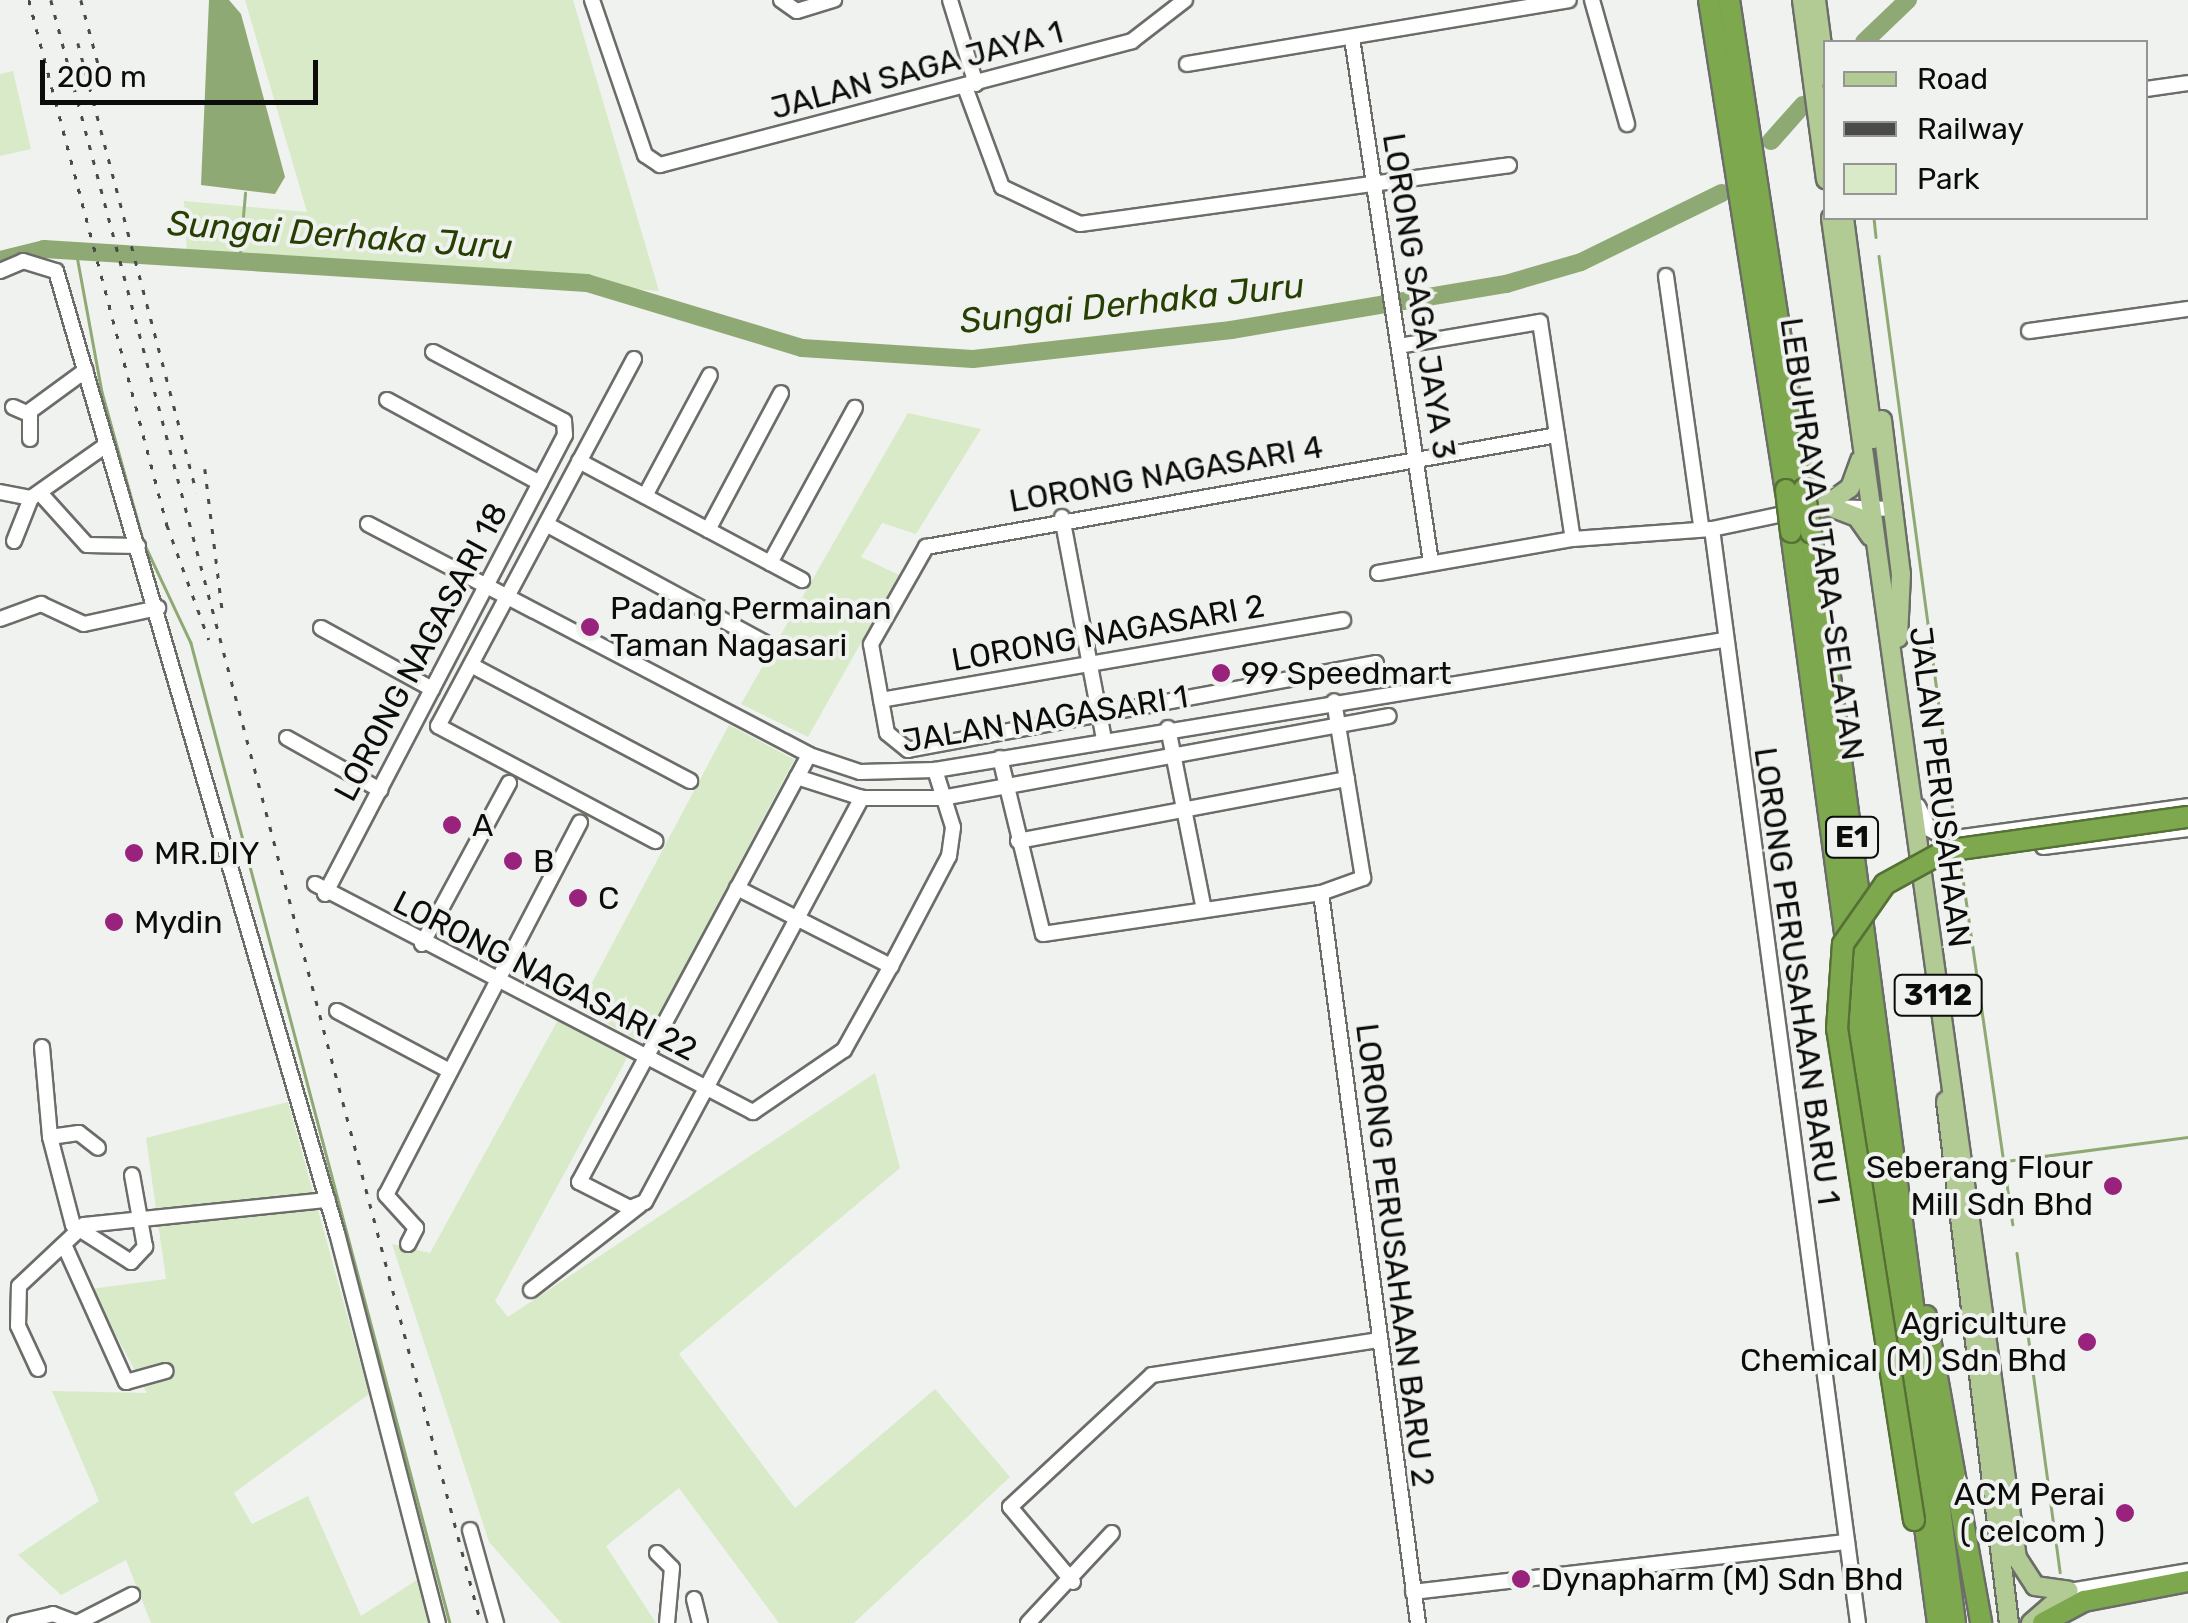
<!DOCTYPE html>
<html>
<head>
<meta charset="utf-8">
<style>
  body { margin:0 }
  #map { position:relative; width:2188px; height:1623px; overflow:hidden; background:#f0f2ef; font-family:Rubik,sans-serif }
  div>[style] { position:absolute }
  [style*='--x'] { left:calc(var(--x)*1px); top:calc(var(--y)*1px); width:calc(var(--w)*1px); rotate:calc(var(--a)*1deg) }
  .green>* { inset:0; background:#d8eac8; transform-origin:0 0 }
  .water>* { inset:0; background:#8fa974 }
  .stream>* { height:2.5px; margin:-1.25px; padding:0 1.25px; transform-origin:1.25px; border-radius:1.25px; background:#8fa974 }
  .river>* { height:18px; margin:-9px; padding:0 9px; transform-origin:9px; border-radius:9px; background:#8fa974 }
  .roads { filter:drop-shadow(2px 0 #6b6d69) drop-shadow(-2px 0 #6b6d69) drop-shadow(0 2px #6b6d69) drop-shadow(0 -2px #6b6d69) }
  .minor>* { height:14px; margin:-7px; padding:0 7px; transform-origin:7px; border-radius:7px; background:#fff }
  .major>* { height:18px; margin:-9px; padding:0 9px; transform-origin:9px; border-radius:9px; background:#b2cb94 }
  .highway>* { height:20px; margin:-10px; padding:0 10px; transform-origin:10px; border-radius:10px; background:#7ea84d }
  .rail>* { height:2.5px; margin-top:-1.25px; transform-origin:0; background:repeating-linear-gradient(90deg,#4a4a49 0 5px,transparent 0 15px) }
  .bridges { filter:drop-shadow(2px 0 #567136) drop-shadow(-2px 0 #567136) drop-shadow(0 2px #567136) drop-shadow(0 -2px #567136) }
  .highway-bridge>* { height:20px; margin:-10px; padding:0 10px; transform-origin:10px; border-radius:10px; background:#7ea84d }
  .dots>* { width:28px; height:28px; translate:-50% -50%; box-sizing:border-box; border:5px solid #f0f2ef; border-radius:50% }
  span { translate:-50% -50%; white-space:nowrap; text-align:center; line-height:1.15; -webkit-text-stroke:8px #f0f2ef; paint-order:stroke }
  .shield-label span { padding:2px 8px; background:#f0f2ef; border:2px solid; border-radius:8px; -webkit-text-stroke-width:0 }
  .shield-label { font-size:30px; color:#0c0c0b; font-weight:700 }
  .street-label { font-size:32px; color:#0c0c0b }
  .poi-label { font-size:32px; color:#0c0c0b }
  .left { translate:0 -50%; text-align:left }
  .right { translate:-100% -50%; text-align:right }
  .water-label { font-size:35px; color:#273f02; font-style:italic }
  .legend { position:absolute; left:1823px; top:40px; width:325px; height:180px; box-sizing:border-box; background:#f0f2ef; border:2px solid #959694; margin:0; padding:12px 18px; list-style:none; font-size:30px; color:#0c0c0b }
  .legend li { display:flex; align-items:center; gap:20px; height:50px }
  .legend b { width:50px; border:2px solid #959694 }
  .scale { position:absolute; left:40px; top:60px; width:278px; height:45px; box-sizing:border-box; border:5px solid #0c0c0b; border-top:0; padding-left:12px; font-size:30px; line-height:35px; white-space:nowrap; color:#0c0c0b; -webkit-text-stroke:8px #f0f2ef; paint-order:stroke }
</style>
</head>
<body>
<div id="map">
  <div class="green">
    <i style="clip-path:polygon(245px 0,573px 0,659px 291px,187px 254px,184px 201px,307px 212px)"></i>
    <i style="clip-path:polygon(13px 71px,31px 149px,0 156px,0 74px)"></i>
    <i style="clip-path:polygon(908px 413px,981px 429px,916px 534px,882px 523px,861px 557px,899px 575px,808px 737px,741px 704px)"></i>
    <i style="left:729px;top:725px;width:74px;height:321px;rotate:28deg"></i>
    <i style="clip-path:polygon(558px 1020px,627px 1058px,495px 1301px,508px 1317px,875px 1073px,900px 1168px,679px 1354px,795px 1508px,935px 1389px,1010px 1477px,854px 1623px,779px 1623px,679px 1488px,606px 1546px,656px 1623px,561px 1623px,489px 1542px,392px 1244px,430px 1253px)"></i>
    <i style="clip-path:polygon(288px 1102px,369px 1394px,234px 1493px,252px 1524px,308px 1496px,361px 1616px,420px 1578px,432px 1623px,151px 1623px,126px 1560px,61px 1595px,18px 1555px,99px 1501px,52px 1391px,147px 1393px,91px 1289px,166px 1279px,146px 1138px)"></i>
  </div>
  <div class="water">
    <i style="clip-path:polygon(209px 0,229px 0,241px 14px,285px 177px,275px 194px,201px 185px)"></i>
  </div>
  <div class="stream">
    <i style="--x:1874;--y:218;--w:19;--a:84"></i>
    <i style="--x:77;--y:256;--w:138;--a:79.6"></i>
    <i style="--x:102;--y:392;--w:157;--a:74.5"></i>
    <i style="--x:144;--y:543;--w:110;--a:64.8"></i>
    <i style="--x:191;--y:643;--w:1014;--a:75.2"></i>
    <i style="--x:1879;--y:256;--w:575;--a:82.41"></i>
    <i style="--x:239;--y:262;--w:69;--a:-85"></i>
    <i style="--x:1961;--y:865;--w:363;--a:81.8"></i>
    <i style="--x:2006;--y:1161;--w:184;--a:-7.5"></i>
    <i style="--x:2017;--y:1253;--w:322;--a:82.3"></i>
  </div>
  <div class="river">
    <i style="--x:1864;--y:42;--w:61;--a:-43.7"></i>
    <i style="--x:1771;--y:141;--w:48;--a:-48.4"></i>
    <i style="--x:0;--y:260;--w:45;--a:-14"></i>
    <i style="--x:44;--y:249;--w:544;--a:3.58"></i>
    <i style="--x:587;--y:283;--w:225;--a:16.8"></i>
    <i style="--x:802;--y:348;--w:171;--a:3.7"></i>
    <i style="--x:973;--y:359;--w:260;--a:-6.4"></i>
    <i style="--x:1231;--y:330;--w:279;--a:-9.5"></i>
    <i style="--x:1506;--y:284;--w:78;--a:-16.3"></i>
    <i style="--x:1581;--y:262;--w:157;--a:-26.1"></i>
  </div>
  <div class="roads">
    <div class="minor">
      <i style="--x:592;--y:0;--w:164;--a:71.1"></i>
      <i style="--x:645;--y:155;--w:18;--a:34"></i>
      <i style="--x:660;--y:165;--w:488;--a:-14.7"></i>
      <i style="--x:1132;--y:41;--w:67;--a:-37.7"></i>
      <i style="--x:781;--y:0;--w:19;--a:35"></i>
      <i style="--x:797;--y:11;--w:39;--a:-17"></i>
      <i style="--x:950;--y:0;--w:88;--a:72.8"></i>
      <i style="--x:1592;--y:0;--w:129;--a:74.2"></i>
      <i style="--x:1352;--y:38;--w:530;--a:81.43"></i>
      <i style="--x:1187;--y:64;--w:387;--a:-9.5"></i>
      <i style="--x:965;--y:87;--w:107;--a:69.7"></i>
      <i style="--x:1002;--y:187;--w:86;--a:25.4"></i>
      <i style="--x:1080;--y:224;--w:433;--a:-7.8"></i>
      <i style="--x:2146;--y:89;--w:42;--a:-8.1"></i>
      <i style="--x:0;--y:271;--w:25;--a:-23"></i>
      <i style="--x:23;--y:261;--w:34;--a:17"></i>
      <i style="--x:56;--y:271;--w:1002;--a:73.72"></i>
      <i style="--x:337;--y:1233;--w:403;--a:75.5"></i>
      <i style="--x:1666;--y:276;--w:250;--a:82"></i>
      <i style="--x:2029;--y:331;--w:161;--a:-7.9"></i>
      <i style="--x:1399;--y:346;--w:143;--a:-9.7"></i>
      <i style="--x:1540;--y:322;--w:219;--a:81.4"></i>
      <i style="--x:634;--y:359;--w:416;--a:118.1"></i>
      <i style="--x:438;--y:726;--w:246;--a:27.9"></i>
      <i style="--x:387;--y:400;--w:174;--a:28.5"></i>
      <i style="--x:13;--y:407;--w:17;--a:24"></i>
      <i style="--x:30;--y:439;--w:28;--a:-90"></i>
      <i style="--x:30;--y:411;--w:69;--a:-36.2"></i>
      <i style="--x:579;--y:461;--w:253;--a:28.1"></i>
      <i style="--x:0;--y:492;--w:32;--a:11"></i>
      <i style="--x:40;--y:493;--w:70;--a:47.9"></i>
      <i style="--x:87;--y:545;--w:51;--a:1.1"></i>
      <i style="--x:645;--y:496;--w:137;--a:-61.8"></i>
      <i style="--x:1829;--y:507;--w:66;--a:1.7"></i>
      <i style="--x:1062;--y:517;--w:226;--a:79.3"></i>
      <i style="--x:368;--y:524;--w:498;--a:27.6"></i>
      <i style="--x:809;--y:755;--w:54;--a:18.4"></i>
      <i style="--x:860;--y:772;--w:75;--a:-1.5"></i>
      <i style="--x:935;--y:770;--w:800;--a:-9.36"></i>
      <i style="--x:546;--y:524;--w:251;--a:28.5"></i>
      <i style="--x:1712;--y:529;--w:1104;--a:82.4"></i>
      <i style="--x:1712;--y:529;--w:83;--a:-11.9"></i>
      <i style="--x:708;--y:530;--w:155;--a:-61.9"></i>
      <i style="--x:14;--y:541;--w:46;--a:-68.4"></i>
      <i style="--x:31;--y:498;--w:92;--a:-35.2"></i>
      <i style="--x:770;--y:563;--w:177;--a:-61.3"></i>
      <i style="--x:1378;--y:573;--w:198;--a:-9.9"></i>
      <i style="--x:1573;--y:539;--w:139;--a:-4.1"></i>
      <i style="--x:0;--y:619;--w:44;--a:-20.1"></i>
      <i style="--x:41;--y:604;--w:47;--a:24.9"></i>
      <i style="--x:84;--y:624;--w:76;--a:-12.2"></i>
      <i style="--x:321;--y:628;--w:127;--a:28.8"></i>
      <i style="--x:1376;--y:663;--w:476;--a:169.5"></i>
      <i style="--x:908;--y:750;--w:27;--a:-141"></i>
      <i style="--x:887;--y:733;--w:90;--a:-100.2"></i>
      <i style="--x:871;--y:644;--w:112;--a:-60.4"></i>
      <i style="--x:926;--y:547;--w:641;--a:-10.06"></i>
      <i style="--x:471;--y:665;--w:248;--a:27.9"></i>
      <i style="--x:881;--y:700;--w:469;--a:-9.8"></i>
      <i style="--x:1168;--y:728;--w:185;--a:78.8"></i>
      <i style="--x:287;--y:738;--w:107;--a:29.2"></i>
      <i style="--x:809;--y:755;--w:485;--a:118.3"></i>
      <i style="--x:579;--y:1182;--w:57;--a:27"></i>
      <i style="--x:630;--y:1208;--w:16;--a:-22"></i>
      <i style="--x:645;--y:1202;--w:459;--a:-61.8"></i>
      <i style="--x:1000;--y:758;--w:181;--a:76.3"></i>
      <i style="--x:1043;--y:934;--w:281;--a:-8.4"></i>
      <i style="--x:1321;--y:893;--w:45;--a:-19.7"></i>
      <i style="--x:1363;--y:878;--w:179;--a:-99.3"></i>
      <i style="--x:797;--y:777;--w:68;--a:17.9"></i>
      <i style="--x:862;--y:798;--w:80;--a:0"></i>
      <i style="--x:942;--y:798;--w:454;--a:-10.4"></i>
      <i style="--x:1918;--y:806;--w:25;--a:64"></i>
      <i style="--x:1929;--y:829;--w:21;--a:28"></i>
      <i style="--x:1948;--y:839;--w:242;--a:-7.8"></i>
      <i style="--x:1018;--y:841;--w:335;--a:-10.7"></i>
      <i style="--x:2043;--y:847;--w:146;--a:-7.1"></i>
      <i style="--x:315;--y:884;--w:494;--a:27.5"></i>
      <i style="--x:753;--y:1112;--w:110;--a:-34.3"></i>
      <i style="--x:844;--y:1050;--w:96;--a:-60.8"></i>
      <i style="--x:891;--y:966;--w:124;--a:-62.2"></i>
      <i style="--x:949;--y:856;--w:29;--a:-82"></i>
      <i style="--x:953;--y:827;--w:60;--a:-107.5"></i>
      <i style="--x:737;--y:888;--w:173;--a:26.9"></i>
      <i style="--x:1321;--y:893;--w:736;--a:82.43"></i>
      <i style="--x:325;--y:894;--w:518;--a:-62.4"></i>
      <i style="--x:565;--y:435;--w:14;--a:-94"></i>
      <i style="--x:564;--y:421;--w:148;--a:-152.2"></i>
      <i style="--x:422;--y:944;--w:183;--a:-61.6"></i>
      <i style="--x:337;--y:1011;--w:128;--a:28"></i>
      <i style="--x:42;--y:1047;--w:90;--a:84.9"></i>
      <i style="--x:50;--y:1137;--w:91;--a:75.4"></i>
      <i style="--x:73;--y:1225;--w:69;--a:32.5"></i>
      <i style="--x:131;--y:1262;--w:21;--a:-47"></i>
      <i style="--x:145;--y:1247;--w:73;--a:-100.2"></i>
      <i style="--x:50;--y:1137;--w:29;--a:-8"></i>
      <i style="--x:79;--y:1133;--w:24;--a:38"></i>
      <i style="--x:408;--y:1244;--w:18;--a:-63"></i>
      <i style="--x:416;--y:1228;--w:45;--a:-132.3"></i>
      <i style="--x:386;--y:1195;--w:420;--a:-62.5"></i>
      <i style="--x:66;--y:1249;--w:146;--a:65.7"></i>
      <i style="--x:126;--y:1382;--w:41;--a:-15.4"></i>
      <i style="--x:531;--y:1290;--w:137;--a:-37.9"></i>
      <i style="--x:38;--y:1369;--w:47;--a:-114.9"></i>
      <i style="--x:18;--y:1326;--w:40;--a:-88.6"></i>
      <i style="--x:19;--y:1286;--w:89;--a:-43.2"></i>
      <i style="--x:84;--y:1225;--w:245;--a:-5.9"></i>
      <i style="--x:470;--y:1530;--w:97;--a:74.4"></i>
      <i style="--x:657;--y:1553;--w:21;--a:45"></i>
      <i style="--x:672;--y:1568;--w:55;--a:95.2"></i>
      <i style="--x:1073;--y:1582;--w:98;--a:-130"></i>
      <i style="--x:1010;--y:1507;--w:194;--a:-42.9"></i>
      <i style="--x:1152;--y:1375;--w:228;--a:-8.8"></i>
      <i style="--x:2069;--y:1591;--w:121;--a:-9.5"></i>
      <i style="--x:1413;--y:1592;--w:437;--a:-6.6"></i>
      <i style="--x:694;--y:1599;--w:25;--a:76"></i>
      <i style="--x:15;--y:1623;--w:39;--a:-13"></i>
      <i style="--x:53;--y:1614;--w:25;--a:21"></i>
      <i style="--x:77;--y:1623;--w:62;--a:-27"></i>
      <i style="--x:1028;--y:1623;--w:123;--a:-47"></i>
    </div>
    <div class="major">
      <i style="--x:1802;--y:0;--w:181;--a:82.4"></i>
      <i style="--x:1816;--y:0;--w:77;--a:82.5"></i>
      <i style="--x:1831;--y:218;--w:1353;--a:82.1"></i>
      <i style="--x:2017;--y:1558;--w:33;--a:57"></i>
      <i style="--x:2035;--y:1586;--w:34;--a:8"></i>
      <i style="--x:1844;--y:218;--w:223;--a:82.5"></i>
      <i style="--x:1882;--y:420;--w:155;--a:83"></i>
      <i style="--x:1901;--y:574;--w:64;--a:92.7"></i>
      <i style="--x:1831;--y:507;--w:28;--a:21"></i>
      <i style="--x:1857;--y:517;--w:24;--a:55"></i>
      <i style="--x:1822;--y:508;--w:34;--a:-36"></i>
      <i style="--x:1850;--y:488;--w:29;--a:-70"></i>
      <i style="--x:1946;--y:1101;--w:526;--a:83.12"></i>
      <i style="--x:2031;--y:1623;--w:49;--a:-40.9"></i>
    </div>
    <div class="highway">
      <i style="--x:1709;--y:0;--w:496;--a:81.1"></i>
      <i style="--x:1729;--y:0;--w:495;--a:81.3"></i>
      <i style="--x:1791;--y:532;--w:1101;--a:82.33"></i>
      <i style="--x:1811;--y:532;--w:1100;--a:82.48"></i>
      <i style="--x:1926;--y:1316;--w:312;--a:79.8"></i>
      <i style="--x:2043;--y:1623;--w:47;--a:-28.2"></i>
      <i style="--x:2084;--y:1601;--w:106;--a:-10.9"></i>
    </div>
  </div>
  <div class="rail">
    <i style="--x:29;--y:0;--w:543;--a:75.27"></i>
    <i style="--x:167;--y:525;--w:122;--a:69.9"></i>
    <i style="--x:51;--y:0;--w:1679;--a:75.16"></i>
    <i style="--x:81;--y:0;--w:65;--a:74.9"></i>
    <i style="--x:78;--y:43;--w:465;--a:75.2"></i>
    <i style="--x:205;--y:469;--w:140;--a:83"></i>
  </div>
  <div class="bridges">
    <div class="highway-bridge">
      <i style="--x:1804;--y:489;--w:44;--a:80.8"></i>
      <i style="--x:1786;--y:490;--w:42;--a:83.2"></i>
      <i style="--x:1914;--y:1520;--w:497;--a:-98.9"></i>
      <i style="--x:1837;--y:1029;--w:85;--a:-86"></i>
      <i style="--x:1843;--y:944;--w:73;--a:-55"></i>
      <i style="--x:1885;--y:884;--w:68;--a:-28.8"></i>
      <i style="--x:1945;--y:851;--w:245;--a:-8"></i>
    </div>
  </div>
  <div class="dots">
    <i style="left:590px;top:627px;background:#99227d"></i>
    <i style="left:1221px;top:673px;background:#99227d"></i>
    <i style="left:452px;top:825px;background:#99227d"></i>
    <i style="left:134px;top:853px;background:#99227d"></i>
    <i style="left:513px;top:861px;background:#99227d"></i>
    <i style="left:578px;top:898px;background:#99227d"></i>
    <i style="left:114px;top:922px;background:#99227d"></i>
    <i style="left:2113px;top:1186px;background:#99227d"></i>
    <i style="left:2087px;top:1342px;background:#99227d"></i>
    <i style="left:2125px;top:1513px;background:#99227d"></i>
    <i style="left:1521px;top:1579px;background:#99227d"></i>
  </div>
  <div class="shield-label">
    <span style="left:1852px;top:837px">E1</span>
    <span style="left:1938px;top:995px">3112</span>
  </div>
  <div class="street-label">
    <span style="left:917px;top:70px;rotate:-15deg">JALAN SAGA JAYA 1</span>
    <span style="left:1419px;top:296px;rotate:81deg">LORONG SAGA JAYA 3</span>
    <span style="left:1166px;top:474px;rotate:-10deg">LORONG NAGASARI 4</span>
    <span style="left:1822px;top:539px;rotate:82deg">LEBUHRAYA UTARA–SELATAN</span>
    <span style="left:1108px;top:633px;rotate:-10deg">LORONG NAGASARI 2</span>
    <span style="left:421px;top:652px;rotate:-62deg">LORONG NAGASARI 18</span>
    <span style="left:1045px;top:719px;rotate:-9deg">JALAN NAGASARI 1</span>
    <span style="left:1940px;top:787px;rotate:83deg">JALAN PERUSAHAAN</span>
    <span style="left:545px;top:976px;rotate:27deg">LORONG NAGASARI 22</span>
    <span style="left:1797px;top:976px;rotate:82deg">LORONG PERUSAHAAN BARU 1</span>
    <span style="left:1395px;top:1255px;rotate:83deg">LORONG PERUSAHAAN BARU 2</span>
  </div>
  <div class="poi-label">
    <span class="left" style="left:610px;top:627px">Padang Permainan<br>Taman Nagasari</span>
    <span class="left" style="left:1241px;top:673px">99 Speedmart</span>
    <span class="left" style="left:472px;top:825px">A</span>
    <span class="left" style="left:154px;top:853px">MR.DIY</span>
    <span class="left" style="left:533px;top:861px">B</span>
    <span class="left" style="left:598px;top:898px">C</span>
    <span class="left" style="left:134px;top:922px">Mydin</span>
    <span class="right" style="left:2093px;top:1186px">Seberang Flour<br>Mill Sdn Bhd</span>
    <span class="right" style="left:2067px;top:1342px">Agriculture<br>Chemical (M) Sdn Bhd</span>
    <span class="right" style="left:2105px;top:1513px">ACM Perai<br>( celcom )</span>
    <span class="left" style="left:1541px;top:1579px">Dynapharm (M) Sdn Bhd</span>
  </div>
  <div class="water-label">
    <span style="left:340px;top:235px;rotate:4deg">Sungai Derhaka Juru</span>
    <span style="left:1132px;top:303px;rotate:-6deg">Sungai Derhaka Juru</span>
  </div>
  <ul class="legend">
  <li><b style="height:12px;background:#b2cb94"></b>Road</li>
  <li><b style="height:12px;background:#4a4a49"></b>Railway</li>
  <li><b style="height:28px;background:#d8eac8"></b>Park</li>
  </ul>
  <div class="scale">200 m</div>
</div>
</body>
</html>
